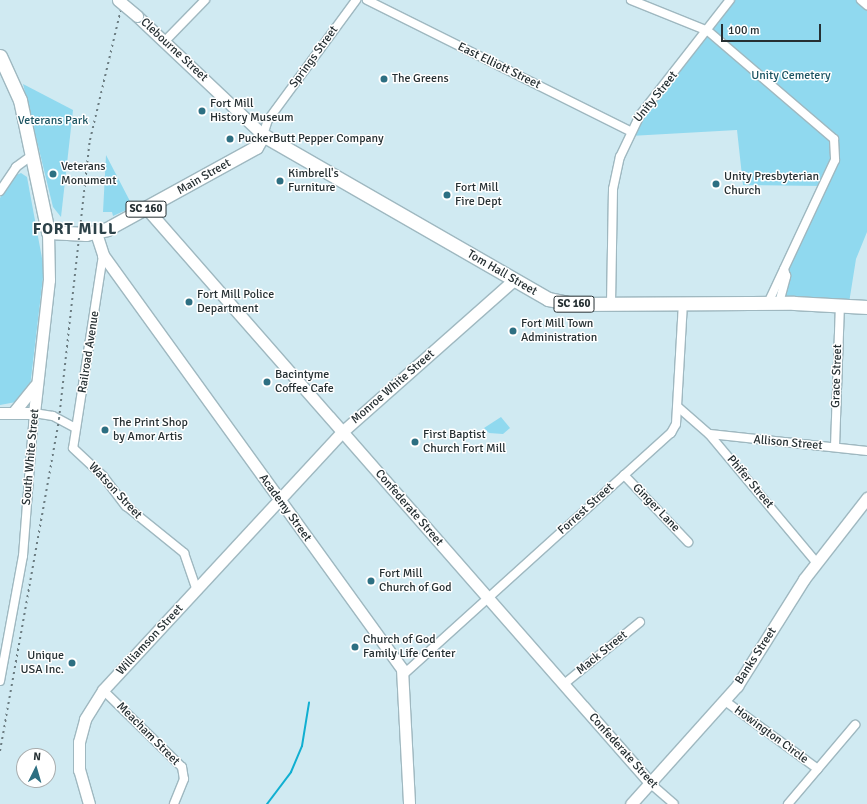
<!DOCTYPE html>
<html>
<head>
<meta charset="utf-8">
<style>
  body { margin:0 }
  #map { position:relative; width:867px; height:804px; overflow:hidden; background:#d0eaf2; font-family:Signika,sans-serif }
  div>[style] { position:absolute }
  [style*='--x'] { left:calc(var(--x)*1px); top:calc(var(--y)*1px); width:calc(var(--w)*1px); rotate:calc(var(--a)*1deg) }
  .green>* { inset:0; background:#90d9ef }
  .stream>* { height:2px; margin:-1px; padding:0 1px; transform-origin:1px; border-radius:1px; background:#10afd1 }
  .roads { filter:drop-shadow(1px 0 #9fb8c0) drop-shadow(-1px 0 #9fb8c0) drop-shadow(0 1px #9fb8c0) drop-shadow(0 -1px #9fb8c0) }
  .street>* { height:8px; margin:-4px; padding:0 4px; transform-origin:4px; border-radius:4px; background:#fff }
  .secondary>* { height:11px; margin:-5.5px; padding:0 5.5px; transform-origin:5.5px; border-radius:5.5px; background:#fff }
  .primary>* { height:13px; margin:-6.5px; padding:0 6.5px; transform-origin:6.5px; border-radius:6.5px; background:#fff }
  .rail>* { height:2px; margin-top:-1px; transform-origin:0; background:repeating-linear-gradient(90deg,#6c7d82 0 2px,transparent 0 6px) }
  .bridges { filter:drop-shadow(1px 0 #9fb8c0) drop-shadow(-1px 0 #9fb8c0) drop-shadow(0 1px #9fb8c0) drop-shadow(0 -1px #9fb8c0) }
  .secondary-bridge>* { height:11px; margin:-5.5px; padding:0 5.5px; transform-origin:5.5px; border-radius:5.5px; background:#fff }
  .dots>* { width:11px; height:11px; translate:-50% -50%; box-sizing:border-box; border:2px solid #fff; border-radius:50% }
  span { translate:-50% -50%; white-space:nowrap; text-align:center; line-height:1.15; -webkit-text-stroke:3px #fff; paint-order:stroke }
  .shield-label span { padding:1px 3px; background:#fff; border:1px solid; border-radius:3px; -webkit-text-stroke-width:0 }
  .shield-label { font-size:11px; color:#263033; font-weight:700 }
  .street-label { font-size:12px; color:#263033 }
  .park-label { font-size:12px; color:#1c5462 }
  .poi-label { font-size:12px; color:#263033 }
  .left { translate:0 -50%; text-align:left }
  .right { translate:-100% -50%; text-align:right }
  .district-label { font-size:16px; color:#2c4148; font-weight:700; letter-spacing:1px }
  .north { position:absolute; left:16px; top:748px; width:40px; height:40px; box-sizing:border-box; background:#fff; border:1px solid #a8acad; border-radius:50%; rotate:5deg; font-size:11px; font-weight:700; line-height:16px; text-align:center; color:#263033 }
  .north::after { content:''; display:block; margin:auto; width:14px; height:18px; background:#2d6f82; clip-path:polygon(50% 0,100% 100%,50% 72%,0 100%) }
  .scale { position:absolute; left:721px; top:24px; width:100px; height:18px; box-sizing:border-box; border:2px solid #263033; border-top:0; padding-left:5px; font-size:12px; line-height:14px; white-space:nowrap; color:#263033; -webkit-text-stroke:3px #fff; paint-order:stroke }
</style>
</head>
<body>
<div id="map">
  <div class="green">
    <i style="clip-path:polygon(732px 0,859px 0,867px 7px,867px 232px,856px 259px,849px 303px,780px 301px,785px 269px,824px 186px,743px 185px,737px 130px,630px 136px)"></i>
    <i style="clip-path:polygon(23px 84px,73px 110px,61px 217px,53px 207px)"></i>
    <i style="clip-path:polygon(106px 155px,133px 207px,113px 216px,112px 212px,103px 212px)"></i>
    <i style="clip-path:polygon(21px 173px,27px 177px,44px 269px,30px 387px,16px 402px,0 405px,0 198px,14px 176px)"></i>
    <i style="clip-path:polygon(501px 417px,510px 428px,503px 434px,489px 433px,484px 428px)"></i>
  </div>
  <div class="stream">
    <i style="--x:267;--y:804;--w:40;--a:-53"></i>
    <i style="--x:291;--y:772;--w:28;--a:-67"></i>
    <i style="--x:302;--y:746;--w:44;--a:-80.8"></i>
  </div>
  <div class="roads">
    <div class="street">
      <i style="--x:367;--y:0;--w:294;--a:26.5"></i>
      <i style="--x:631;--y:0;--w:83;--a:21.9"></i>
      <i style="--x:708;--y:31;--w:166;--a:40.6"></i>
      <i style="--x:834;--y:139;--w:21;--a:87"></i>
      <i style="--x:835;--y:160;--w:158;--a:115.1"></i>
      <i style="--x:861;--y:0;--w:8;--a:40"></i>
      <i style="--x:166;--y:40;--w:56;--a:-45.7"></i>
      <i style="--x:263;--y:135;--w:16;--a:-72"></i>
      <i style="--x:268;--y:120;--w:149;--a:-53.7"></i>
      <i style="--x:0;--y:191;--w:29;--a:-56"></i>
      <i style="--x:16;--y:167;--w:19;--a:-36"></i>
      <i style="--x:103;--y:255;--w:195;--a:98.8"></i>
      <i style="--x:73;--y:448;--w:41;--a:43"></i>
      <i style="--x:103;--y:476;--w:38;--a:53"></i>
      <i style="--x:126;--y:506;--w:75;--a:39"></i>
      <i style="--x:184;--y:553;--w:39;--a:71"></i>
      <i style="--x:779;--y:303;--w:28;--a:-75"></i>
      <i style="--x:786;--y:276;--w:7;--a:-106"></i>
      <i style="--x:611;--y:304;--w:115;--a:-89"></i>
      <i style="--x:613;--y:189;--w:33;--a:-78"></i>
      <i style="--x:620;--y:157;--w:47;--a:-64.5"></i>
      <i style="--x:640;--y:115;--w:146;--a:-52"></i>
      <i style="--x:678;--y:407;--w:41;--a:41.1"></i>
      <i style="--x:709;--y:434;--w:167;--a:50.1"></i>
      <i style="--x:710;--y:434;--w:158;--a:6.2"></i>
      <i style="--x:835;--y:447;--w:142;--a:-88"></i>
      <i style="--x:624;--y:475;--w:93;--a:46.3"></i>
      <i style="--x:404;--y:674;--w:360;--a:-42.1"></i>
      <i style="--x:671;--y:433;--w:10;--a:-61"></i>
      <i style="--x:676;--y:424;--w:120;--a:-86.7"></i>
      <i style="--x:0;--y:681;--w:127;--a:-79.6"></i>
      <i style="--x:23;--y:556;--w:143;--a:-85.6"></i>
      <i style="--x:34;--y:413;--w:19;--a:9"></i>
      <i style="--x:53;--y:416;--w:26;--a:28"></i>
      <i style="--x:564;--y:684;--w:98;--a:-39.2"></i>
      <i style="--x:103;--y:690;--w:110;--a:44.3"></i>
      <i style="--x:182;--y:767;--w:12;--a:81"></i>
      <i style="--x:184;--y:779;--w:27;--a:112"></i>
      <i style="--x:725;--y:701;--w:115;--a:36.2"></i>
      <i style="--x:651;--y:784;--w:30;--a:41"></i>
      <i style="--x:788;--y:804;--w:104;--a:-49.7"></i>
    </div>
    <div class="secondary">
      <i style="--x:137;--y:16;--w:173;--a:43.4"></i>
      <i style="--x:147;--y:209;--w:765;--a:48.76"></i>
      <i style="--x:96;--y:233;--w:23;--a:72"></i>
      <i style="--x:103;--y:255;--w:511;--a:54.16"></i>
      <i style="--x:402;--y:669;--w:135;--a:87"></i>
      <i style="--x:0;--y:413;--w:34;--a:0"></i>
      <i style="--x:34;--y:413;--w:134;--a:-83.6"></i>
      <i style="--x:49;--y:280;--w:48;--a:-91.2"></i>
      <i style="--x:13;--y:413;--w:35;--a:-51"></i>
      <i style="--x:89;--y:804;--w:35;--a:-106"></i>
      <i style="--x:79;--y:770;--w:28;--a:-90"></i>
      <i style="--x:79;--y:742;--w:24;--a:-75"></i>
      <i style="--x:85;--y:719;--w:34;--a:-58"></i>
      <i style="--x:103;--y:690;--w:352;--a:-47.2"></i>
      <i style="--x:342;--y:432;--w:230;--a:-41.5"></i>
      <i style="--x:631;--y:804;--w:159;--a:-48.1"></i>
      <i style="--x:737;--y:686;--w:126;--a:-57.9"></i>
      <i style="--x:804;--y:579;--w:103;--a:-52.1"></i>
    </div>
    <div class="primary">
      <i style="--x:0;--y:56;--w:48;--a:65.6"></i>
      <i style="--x:20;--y:100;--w:135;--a:78"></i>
      <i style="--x:48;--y:232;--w:38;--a:3"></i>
      <i style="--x:86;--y:234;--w:22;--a:-13"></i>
      <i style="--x:107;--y:229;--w:170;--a:-28.8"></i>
      <i style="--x:256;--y:147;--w:14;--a:-60"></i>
      <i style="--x:263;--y:135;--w:329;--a:29.9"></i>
      <i style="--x:548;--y:299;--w:25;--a:11"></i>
      <i style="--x:573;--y:304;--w:221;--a:-0.3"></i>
      <i style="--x:794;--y:303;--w:73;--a:3.1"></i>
    </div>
  </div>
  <div class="rail">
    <i style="--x:0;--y:751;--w:337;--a:-79.9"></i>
    <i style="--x:59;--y:419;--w:281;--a:-83.7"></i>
    <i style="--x:90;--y:140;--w:144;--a:-76.7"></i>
  </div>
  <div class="bridges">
    <div class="secondary-bridge">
      <i style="--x:118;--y:0;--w:25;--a:40"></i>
    </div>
  </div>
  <div class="dots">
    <i style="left:384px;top:79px;background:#2d6f82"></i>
    <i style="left:202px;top:111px;background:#2d6f82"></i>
    <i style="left:230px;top:139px;background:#2d6f82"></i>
    <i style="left:53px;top:174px;background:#2d6f82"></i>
    <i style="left:280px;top:181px;background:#2d6f82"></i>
    <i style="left:716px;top:184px;background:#2d6f82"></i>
    <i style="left:447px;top:195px;background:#2d6f82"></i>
    <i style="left:189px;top:302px;background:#2d6f82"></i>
    <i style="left:513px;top:331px;background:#2d6f82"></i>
    <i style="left:267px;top:382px;background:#2d6f82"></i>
    <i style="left:105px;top:430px;background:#2d6f82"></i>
    <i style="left:415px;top:442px;background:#2d6f82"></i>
    <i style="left:371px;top:581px;background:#2d6f82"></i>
    <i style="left:355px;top:647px;background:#2d6f82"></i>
    <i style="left:72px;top:663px;background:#2d6f82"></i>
  </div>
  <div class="shield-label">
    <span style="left:146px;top:209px">SC 160</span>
    <span style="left:574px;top:304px">SC 160</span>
  </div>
  <div class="street-label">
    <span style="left:174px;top:50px;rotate:43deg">Clebourne Street</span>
    <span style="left:314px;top:57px;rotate:-54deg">Springs Street</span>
    <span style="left:499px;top:66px;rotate:26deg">East Elliott Street</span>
    <span style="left:656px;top:97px;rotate:-51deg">Unity Street</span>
    <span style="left:204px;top:177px;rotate:-30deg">Main Street</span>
    <span style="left:502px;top:273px;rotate:30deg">Tom Hall Street</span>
    <span style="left:89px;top:352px;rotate:-81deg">Railroad Avenue</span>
    <span style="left:837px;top:376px;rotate:-88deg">Grace Street</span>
    <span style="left:393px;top:387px;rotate:-41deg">Monroe White Street</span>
    <span style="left:788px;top:443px;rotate:5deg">Allison Street</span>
    <span style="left:31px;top:457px;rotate:-85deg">South White Street</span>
    <span style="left:750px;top:482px;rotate:50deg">Phifer Street</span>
    <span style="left:115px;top:491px;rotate:47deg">Watson Street</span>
    <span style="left:285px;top:508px;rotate:54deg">Academy Street</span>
    <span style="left:409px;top:508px;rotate:49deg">Confederate Street</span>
    <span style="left:656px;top:508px;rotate:46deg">Ginger Lane</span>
    <span style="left:586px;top:509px;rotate:-42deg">Forrest Street</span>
    <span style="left:150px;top:640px;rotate:-47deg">Williamson Street</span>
    <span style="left:602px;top:653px;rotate:-39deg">Mack Street</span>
    <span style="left:756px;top:656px;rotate:-57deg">Banks Street</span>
    <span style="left:148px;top:734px;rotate:45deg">Meacham Street</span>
    <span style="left:771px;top:735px;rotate:36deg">Howington Circle</span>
    <span style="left:623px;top:751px;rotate:48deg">Confederate Street</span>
  </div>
  <div class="park-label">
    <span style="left:791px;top:76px">Unity Cemetery</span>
    <span style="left:53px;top:121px">Veterans Park</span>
  </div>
  <div class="poi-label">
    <span class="left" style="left:392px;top:79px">The Greens</span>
    <span class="left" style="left:210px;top:111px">Fort Mill<br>History Museum</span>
    <span class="left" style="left:238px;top:139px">PuckerButt Pepper Company</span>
    <span class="left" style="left:61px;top:174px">Veterans<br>Monument</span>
    <span class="left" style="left:288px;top:181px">Kimbrell's<br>Furniture</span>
    <span class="left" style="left:724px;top:184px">Unity Presbyterian<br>Church</span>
    <span class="left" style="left:455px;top:195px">Fort Mill<br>Fire Dept</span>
    <span class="left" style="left:197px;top:302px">Fort Mill Police<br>Department</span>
    <span class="left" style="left:521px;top:331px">Fort Mill Town<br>Administration</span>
    <span class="left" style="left:275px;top:382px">Bacintyme<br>Coffee Cafe</span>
    <span class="left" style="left:113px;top:430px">The Print Shop<br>by Amor Artis</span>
    <span class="left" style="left:423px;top:442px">First Baptist<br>Church Fort Mill</span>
    <span class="left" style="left:379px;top:581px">Fort Mill<br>Church of God</span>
    <span class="left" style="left:363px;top:647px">Church of God<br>Family Life Center</span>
    <span class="right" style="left:64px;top:663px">Unique<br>USA Inc.</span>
  </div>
  <div class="district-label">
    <span style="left:75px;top:229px">FORT MILL</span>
  </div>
  <div class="north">N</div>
  <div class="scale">100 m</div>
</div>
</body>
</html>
